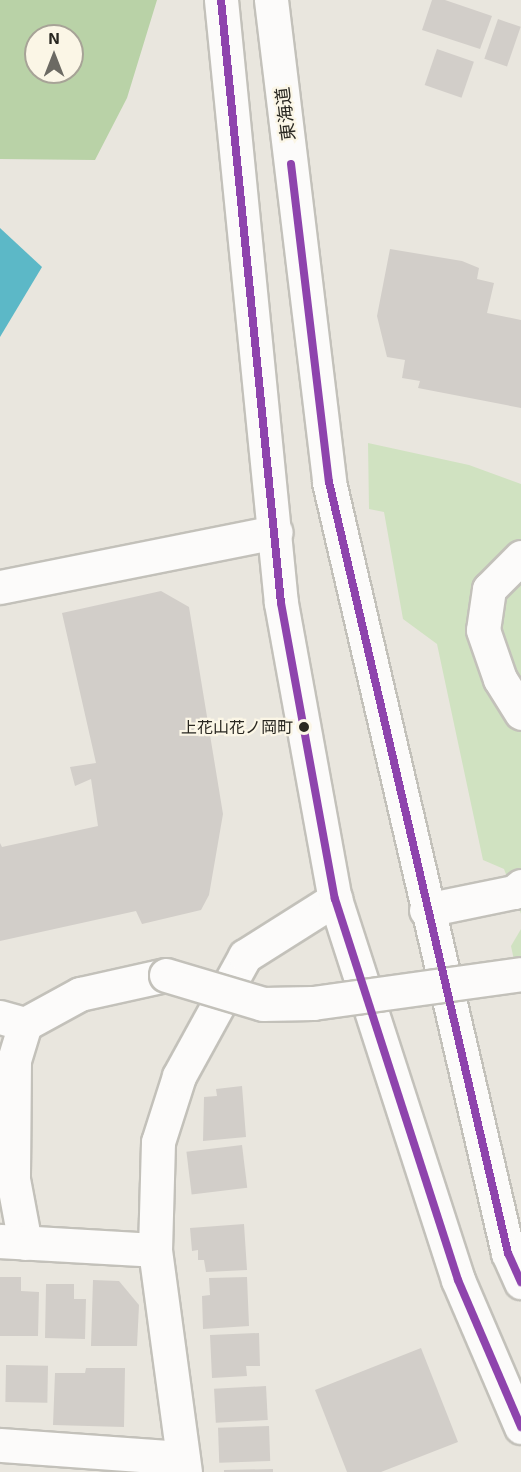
<!DOCTYPE html>
<html>
<head>
<meta charset="utf-8">
<style>
  body { margin:0 }
  #map { position:relative; width:521px; height:1472px; overflow:hidden; background:#e9e6de; font-family:"Exo 2","Noto Sans JP",sans-serif }
  div>[style] { position:absolute }
  [style*='--x'] { left:calc(var(--x)*1px); top:calc(var(--y)*1px); width:calc(var(--w)*1px); rotate:calc(var(--a)*1deg) }
  .green>* { inset:0; background:#d0e2c1 }
  .forest>* { inset:0; background:#b9d2a7 }
  .water>* { inset:0; background:#5cb8c7 }
  .building>* { inset:0; background:#d2cec9; transform-origin:0 0 }
  .roads { filter:drop-shadow(2px 0 #c3c1ba) drop-shadow(-2px 0 #c3c1ba) drop-shadow(0 2px #c3c1ba) drop-shadow(0 -2px #c3c1ba) }
  .minor>* { height:33px; margin:-16.5px; padding:0 16.5px; transform-origin:16.5px; border-radius:16.5px; background:#fcfbfa }
  .highway>* { height:33px; margin:-16.5px; padding:0 16.5px; transform-origin:16.5px; border-radius:16.5px; background:#fcfbfa }
  .bridges { filter:drop-shadow(2px 0 #c3c1ba) drop-shadow(-2px 0 #c3c1ba) drop-shadow(0 2px #c3c1ba) drop-shadow(0 -2px #c3c1ba) }
  .minor-bridge>* { height:33px; margin:-16.5px; padding:0 16.5px; transform-origin:16.5px; border-radius:16.5px; background:#fcfbfa }
  .bus-1>* { height:8px; margin:-4px; padding:0 4px; transform-origin:4px; border-radius:4px; background:#8e44ad }
  .dots>* { width:16px; height:16px; translate:-50% -50%; box-sizing:border-box; border:3px solid #fbf6e6; border-radius:50% }
  span { translate:-50% -50%; white-space:nowrap; text-align:center; line-height:1.15; -webkit-text-stroke:4.5px #fbf6e6; paint-order:stroke }
  .bus-label { font-size:16px; color:#292721 }
  .right { translate:-100% -50%; text-align:right }
  .street-label { font-size:18px; color:#292721 }
  .north { position:absolute; left:24px; top:24px; width:60px; height:60px; box-sizing:border-box; background:#fbf6e6; border:2px solid #a7a397; border-radius:50%; rotate:0deg; font-size:16px; font-weight:700; line-height:24px; text-align:center; color:#292721 }
  .north::after { content:''; display:block; margin:auto; width:21px; height:27px; background:#6c6a63; clip-path:polygon(50% 0,100% 100%,50% 72%,0 100%) }
</style>
</head>
<body>
<div id="map">
  <div class="green">
    <i style="clip-path:polygon(368px 443px,469px 465px,521px 484px,521px 914px,504px 869px,483px 860px,437px 644px,403px 619px,384px 512px,369px 509px)"></i>
    <i style="clip-path:polygon(521px 929px,521px 993px,511px 946px)"></i>
  </div>
  <div class="forest">
    <i style="clip-path:polygon(evenodd,0 0,157px 0,127px 98px,95px 160px,0 159px,0 0,36px 36px,72px 36px,72px 72px,36px 72px,36px 36px)"></i>
  </div>
  <div class="water">
    <i style="clip-path:polygon(0 228px,42px 267px,0 337px)"></i>
  </div>
  <div class="building">
    <i style="clip-path:polygon(432px 0,445px 0,492px 16px,480px 49px,422px 30px)"></i>
    <i style="left:498px;top:19px;width:24px;height:42px;rotate:19deg"></i>
    <i style="left:437px;top:49px;width:39px;height:38px;rotate:19deg"></i>
    <i style="clip-path:polygon(390px 249px,462px 261px,479px 268px,477px 279px,494px 283px,487px 313px,521px 320px,521px 408px,418px 388px,420px 381px,402px 378px,405px 360px,387px 357px,377px 316px)"></i>
    <i style="clip-path:polygon(161px 591px,189px 607px,223px 814px,209px 895px,201px 910px,142px 924px,136px 911px,0 941px,0 843px,2px 847px,98px 826px,91px 779px,75px 786px,70px 767px,96px 763px,62px 613px)"></i>
    <i style="clip-path:polygon(242px 1086px,246px 1137px,203px 1141px,204px 1097px,217px 1096px,216px 1089px)"></i>
    <i style="left:242px;top:1145px;width:43px;height:56px;rotate:83deg"></i>
    <i style="clip-path:polygon(244px 1224px,247px 1270px,206px 1272px,204px 1260px,198px 1260px,198px 1250px,192px 1251px,190px 1228px)"></i>
    <i style="clip-path:polygon(0 1277px,21px 1277px,21px 1291px,39px 1292px,38px 1336px,0 1336px)"></i>
    <i style="clip-path:polygon(247px 1277px,249px 1326px,203px 1329px,202px 1296px,210px 1295px,209px 1278px)"></i>
    <i style="clip-path:polygon(93px 1280px,119px 1281px,139px 1305px,137px 1346px,91px 1346px)"></i>
    <i style="clip-path:polygon(46px 1284px,74px 1284px,74px 1299px,86px 1299px,85px 1339px,45px 1338px)"></i>
    <i style="clip-path:polygon(259px 1333px,260px 1366px,246px 1366px,247px 1376px,212px 1378px,210px 1335px)"></i>
    <i style="clip-path:polygon(421px 1348px,458px 1442px,381px 1472px,347px 1472px,315px 1390px)"></i>
    <i style="left:6px;top:1365px;width:42px;height:37px;rotate:1deg"></i>
    <i style="clip-path:polygon(86px 1368px,125px 1368px,124px 1427px,53px 1425px,55px 1373px,85px 1373px)"></i>
    <i style="left:266px;top:1386px;width:34px;height:52px;rotate:87deg"></i>
    <i style="left:269px;top:1426px;width:35px;height:51px;rotate:88deg"></i>
    <i style="clip-path:polygon(273px 1469px,273px 1472px,224px 1472px,224px 1470px)"></i>
  </div>
  <div class="roads">
    <div class="minor">
      <i style="--x:521;--y:557;--w:45;--a:135"></i>
      <i style="--x:489;--y:589;--w:41;--a:98.3"></i>
      <i style="--x:483;--y:630;--w:52;--a:70.9"></i>
      <i style="--x:500;--y:679;--w:40;--a:58"></i>
      <i style="--x:0;--y:587;--w:281;--a:-11.3"></i>
      <i style="--x:426;--y:910;--w:90;--a:-11.6"></i>
      <i style="--x:514;--y:892;--w:9;--a:-41"></i>
      <i style="--x:0;--y:1017;--w:26;--a:16"></i>
      <i style="--x:25;--y:1024;--w:63;--a:-28.6"></i>
      <i style="--x:80;--y:994;--w:88;--a:-12.5"></i>
      <i style="--x:25;--y:1024;--w:38;--a:107"></i>
      <i style="--x:14;--y:1060;--w:119;--a:90.5"></i>
      <i style="--x:13;--y:1179;--w:65;--a:79.4"></i>
      <i style="--x:0;--y:1241;--w:155;--a:3.3"></i>
      <i style="--x:0;--y:1445;--w:183;--a:4.1"></i>
      <i style="--x:185;--y:1472;--w:224;--a:-97.7"></i>
      <i style="--x:155;--y:1250;--w:108;--a:-88.4"></i>
      <i style="--x:158;--y:1142;--w:69;--a:-72.3"></i>
      <i style="--x:179;--y:1076;--w:137;--a:-61.2"></i>
      <i style="--x:245;--y:956;--w:107;--a:-32.3"></i>
    </div>
    <div class="highway">
      <i style="--x:221;--y:0;--w:606;--a:84.32"></i>
      <i style="--x:281;--y:603;--w:301;--a:79.7"></i>
      <i style="--x:335;--y:899;--w:400;--a:72.1"></i>
      <i style="--x:458;--y:1280;--w:160;--a:66.8"></i>
      <i style="--x:271;--y:0;--w:485;--a:83.1"></i>
      <i style="--x:329;--y:482;--w:792;--a:76.93"></i>
      <i style="--x:508;--y:1253;--w:32;--a:66"></i>
    </div>
  </div>
  <div class="bridges">
    <div class="minor-bridge">
      <i style="--x:166;--y:975;--w:101;--a:16.6"></i>
      <i style="--x:263;--y:1004;--w:50;--a:-1.1"></i>
      <i style="--x:313;--y:1003;--w:210;--a:-7.9"></i>
    </div>
  </div>
  <div class="bus-1">
    <i style="--x:221;--y:0;--w:606;--a:84.32"></i>
    <i style="--x:281;--y:603;--w:301;--a:79.7"></i>
    <i style="--x:335;--y:899;--w:400;--a:72.1"></i>
    <i style="--x:458;--y:1280;--w:160;--a:66.8"></i>
    <i style="--x:291;--y:164;--w:320;--a:83.2"></i>
    <i style="--x:329;--y:482;--w:792;--a:76.93"></i>
    <i style="--x:508;--y:1253;--w:32;--a:66"></i>
  </div>
  <div class="dots">
    <i style="left:304px;top:727px;background:#292721"></i>
  </div>
  <div class="bus-label">
    <span class="right" style="left:293px;top:727px">上花山花ノ岡町</span>
  </div>
  <div class="street-label">
    <span style="left:285px;top:114px;rotate:-97deg">東海道</span>
  </div>
  <div class="north">N</div>
</div>
</body>
</html>
